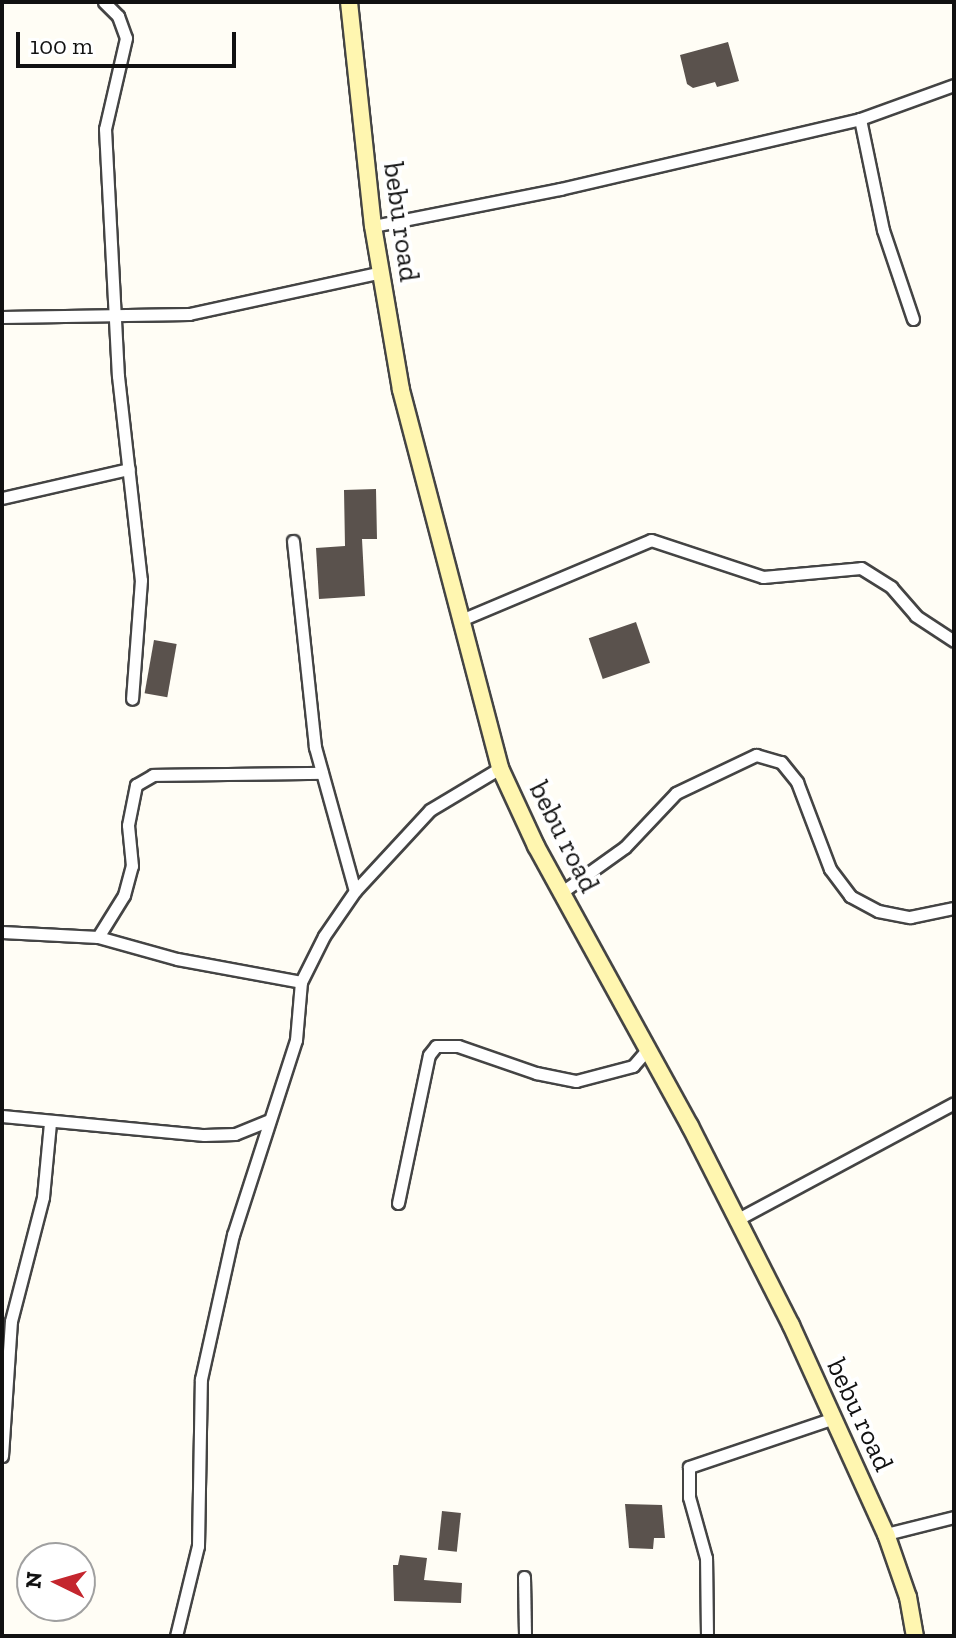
<!DOCTYPE html>
<html>
<head>
<meta charset="utf-8">
<style>
  body { margin:0 }
  #map { position:relative; width:956px; height:1638px; overflow:hidden; background:#fffdf5; font-family:"Zilla Slab",serif }
  div>[style] { position:absolute }
  [style*='--x'] { left:calc(var(--x)*1px); top:calc(var(--y)*1px); width:calc(var(--w)*1px); rotate:calc(var(--a)*1deg) }
  .building>* { inset:0; background:#5a524d; transform-origin:0 0 }
  .roads { filter:drop-shadow(2px 0 #444) drop-shadow(-2px 0 #444) drop-shadow(0 2px #444) drop-shadow(0 -2px #444) }
  .street>* { height:11px; margin:-5.5px; padding:0 5.5px; transform-origin:5.5px; border-radius:5.5px; background:#fff }
  .secondary>* { height:16px; margin:-8px; padding:0 8px; transform-origin:8px; border-radius:8px; background:#fff6b0 }
  span { translate:-50% -50%; white-space:nowrap; text-align:center; line-height:1.15; -webkit-text-stroke:8px #fff; paint-order:stroke }
  .street-label { font-size:28px; color:#111 }
  .frame { position:absolute; inset:0; border:4px solid #111; pointer-events:none }
  .north { position:absolute; left:16px; top:1542px; width:80px; height:80px; box-sizing:border-box; background:#fff; border:2px solid #a0a0a0; border-radius:50%; rotate:275deg; font-size:22px; font-weight:700; line-height:32px; text-align:center; color:#111 }
  .north::after { content:''; display:block; margin:auto; width:28px; height:36px; background:#c4262e; clip-path:polygon(50% 0,100% 100%,50% 72%,0 100%) }
  .scale { position:absolute; left:16px; top:32px; width:220px; height:36px; box-sizing:border-box; border:4px solid #111; border-top:0; padding-left:10px; font-size:24px; line-height:28px; white-space:nowrap; color:#111; -webkit-text-stroke:6px #fff; paint-order:stroke }
</style>
</head>
<body>
<div id="map">
  <div class="building">
    <i style="clip-path:polygon(728px 42px,739px 81px,717px 87px,715px 82px,693px 88px,687px 84px,680px 55px)"></i>
    <i style="clip-path:polygon(376px 489px,377px 539px,362px 539px,365px 596px,319px 599px,316px 548px,345px 546px,344px 490px)"></i>
    <i style="left:636px;top:622px;width:43px;height:50px;rotate:71deg"></i>
    <i style="left:154px;top:640px;width:23px;height:54px;rotate:10deg"></i>
    <i style="clip-path:polygon(625px 1504px,662px 1505px,665px 1538px,654px 1538px,653px 1549px,629px 1548px)"></i>
    <i style="left:442px;top:1511px;width:19px;height:39px;rotate:6deg"></i>
    <i style="clip-path:polygon(400px 1555px,427px 1558px,424px 1580px,462px 1583px,461px 1603px,394px 1601px,393px 1565px,398px 1565px)"></i>
  </div>
  <div class="roads">
    <div class="street">
      <i style="--x:104;--y:2;--w:20;--a:45"></i>
      <i style="--x:118;--y:16;--w:23;--a:70"></i>
      <i style="--x:126;--y:38;--w:93;--a:103"></i>
      <i style="--x:105;--y:129;--w:247;--a:87"></i>
      <i style="--x:118;--y:376;--w:205;--a:83.6"></i>
      <i style="--x:141;--y:580;--w:119;--a:94.3"></i>
      <i style="--x:860;--y:119;--w:113;--a:78.3"></i>
      <i style="--x:883;--y:230;--w:94;--a:71.4"></i>
      <i style="--x:373;--y:226;--w:191;--a:-11.2"></i>
      <i style="--x:560;--y:189;--w:308;--a:-13.1"></i>
      <i style="--x:860;--y:119;--w:100;--a:-19.9"></i>
      <i style="--x:2;--y:317;--w:187;--a:-0.9"></i>
      <i style="--x:189;--y:314;--w:197;--a:-12.3"></i>
      <i style="--x:2;--y:498;--w:130;--a:-12.9"></i>
      <i style="--x:293;--y:541;--w:207;--a:83.9"></i>
      <i style="--x:315;--y:747;--w:149;--a:74.5"></i>
      <i style="--x:461;--y:620;--w:206;--a:-22.8"></i>
      <i style="--x:651;--y:540;--w:118;--a:18.3"></i>
      <i style="--x:763;--y:577;--w:98;--a:-5.2"></i>
      <i style="--x:861;--y:568;--w:36;--a:32"></i>
      <i style="--x:891;--y:587;--w:38;--a:49"></i>
      <i style="--x:916;--y:616;--w:45;--a:33.3"></i>
      <i style="--x:562;--y:892;--w:77;--a:-35.5"></i>
      <i style="--x:625;--y:847;--w:74;--a:-46.6"></i>
      <i style="--x:676;--y:793;--w:89;--a:-25.4"></i>
      <i style="--x:756;--y:755;--w:26;--a:16"></i>
      <i style="--x:781;--y:762;--w:26;--a:51"></i>
      <i style="--x:797;--y:782;--w:93;--a:69.2"></i>
      <i style="--x:830;--y:869;--w:34;--a:53"></i>
      <i style="--x:850;--y:896;--w:32;--a:28"></i>
      <i style="--x:878;--y:911;--w:33;--a:11"></i>
      <i style="--x:910;--y:917;--w:45;--a:-11.6"></i>
      <i style="--x:2;--y:932;--w:96;--a:3"></i>
      <i style="--x:98;--y:937;--w:82;--a:15.6"></i>
      <i style="--x:177;--y:959;--w:126;--a:10.5"></i>
      <i style="--x:301;--y:982;--w:51;--a:-63.4"></i>
      <i style="--x:324;--y:936;--w:55;--a:-55.4"></i>
      <i style="--x:355;--y:891;--w:110;--a:-47.2"></i>
      <i style="--x:430;--y:810;--w:82;--a:-31"></i>
      <i style="--x:98;--y:937;--w:49;--a:-58.2"></i>
      <i style="--x:124;--y:895;--w:30;--a:-75"></i>
      <i style="--x:132;--y:866;--w:41;--a:-95.6"></i>
      <i style="--x:128;--y:825;--w:41;--a:-78.7"></i>
      <i style="--x:136;--y:785;--w:20;--a:-30"></i>
      <i style="--x:153;--y:775;--w:169;--a:-0.7"></i>
      <i style="--x:2;--y:1116;--w:203;--a:5.4"></i>
      <i style="--x:204;--y:1135;--w:31;--a:-2"></i>
      <i style="--x:235;--y:1134;--w:35;--a:-22"></i>
      <i style="--x:398;--y:1203;--w:151;--a:-78.2"></i>
      <i style="--x:429;--y:1055;--w:11;--a:-52"></i>
      <i style="--x:436;--y:1046;--w:22;--a:0"></i>
      <i style="--x:458;--y:1046;--w:83;--a:19.1"></i>
      <i style="--x:536;--y:1073;--w:41;--a:11.3"></i>
      <i style="--x:576;--y:1081;--w:59;--a:-14.7"></i>
      <i style="--x:633;--y:1066;--w:21;--a:-49"></i>
      <i style="--x:738;--y:1219;--w:245;--a:-28.2"></i>
      <i style="--x:2;--y:1456;--w:135;--a:-86.2"></i>
      <i style="--x:11;--y:1321;--w:128;--a:-75.5"></i>
      <i style="--x:43;--y:1197;--w:74;--a:-84.6"></i>
      <i style="--x:886;--y:1534;--w:70;--a:-14"></i>
      <i style="--x:524;--y:1577;--w:59;--a:89"></i>
      <i style="--x:176;--y:1636;--w:93;--a:-76.3"></i>
      <i style="--x:198;--y:1546;--w:167;--a:-89"></i>
      <i style="--x:201;--y:1379;--w:148;--a:-77.5"></i>
      <i style="--x:233;--y:1235;--w:205;--a:-72.1"></i>
      <i style="--x:296;--y:1040;--w:58;--a:-85.1"></i>
      <i style="--x:707;--y:1636;--w:78;--a:-90.7"></i>
      <i style="--x:706;--y:1558;--w:63;--a:-105.6"></i>
      <i style="--x:689;--y:1497;--w:30;--a:-90"></i>
      <i style="--x:689;--y:1467;--w:153;--a:-18.7"></i>
    </div>
    <div class="secondary">
      <i style="--x:349;--y:2;--w:225;--a:83.9"></i>
      <i style="--x:373;--y:226;--w:166;--a:80.3"></i>
      <i style="--x:401;--y:390;--w:391;--a:75.3"></i>
      <i style="--x:500;--y:768;--w:86;--a:65.2"></i>
      <i style="--x:536;--y:846;--w:320;--a:61.2"></i>
      <i style="--x:690;--y:1126;--w:223;--a:63.1"></i>
      <i style="--x:791;--y:1325;--w:230;--a:65.6"></i>
      <i style="--x:886;--y:1534;--w:67;--a:70.8"></i>
      <i style="--x:908;--y:1597;--w:40;--a:80"></i>
    </div>
  </div>
  <div class="street-label">
    <span style="left:401px;top:222px;rotate:82deg">bebu road</span>
    <span style="left:564px;top:837px;rotate:63deg">bebu road</span>
    <span style="left:860px;top:1415px;rotate:65deg">bebu road</span>
  </div>
  <div class="frame"></div>
  <div class="north">N</div>
  <div class="scale">100 m</div>
</div>
</body>
</html>
